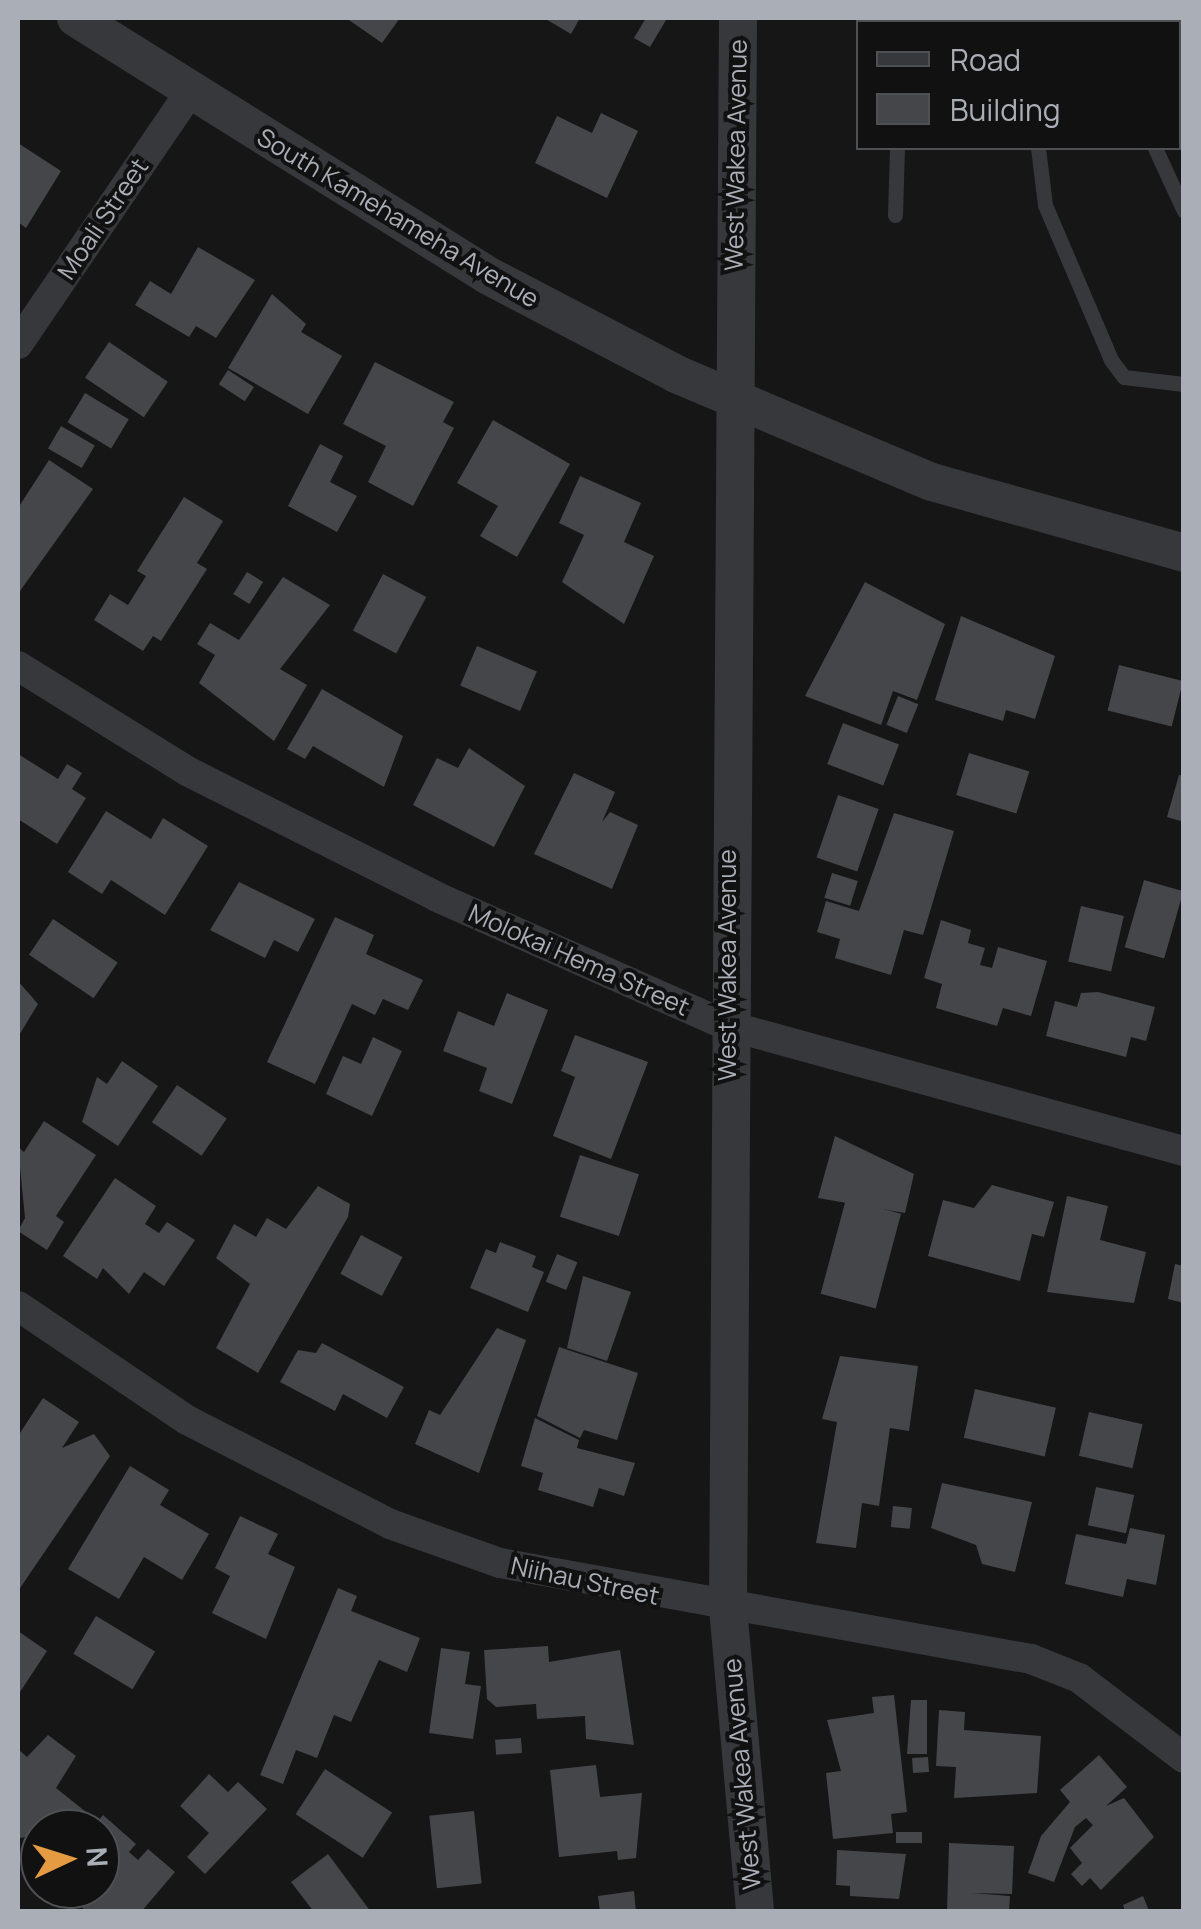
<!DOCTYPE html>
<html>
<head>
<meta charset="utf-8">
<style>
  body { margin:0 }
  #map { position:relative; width:1201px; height:1929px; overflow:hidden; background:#161617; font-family:Manrope,sans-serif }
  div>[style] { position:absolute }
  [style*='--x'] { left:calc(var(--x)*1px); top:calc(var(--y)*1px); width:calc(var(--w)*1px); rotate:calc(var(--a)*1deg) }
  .building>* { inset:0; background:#45464a; transform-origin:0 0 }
  .service>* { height:15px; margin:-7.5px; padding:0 7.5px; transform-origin:7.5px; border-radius:7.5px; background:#37383c }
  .minor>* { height:30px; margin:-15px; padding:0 15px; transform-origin:15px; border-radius:15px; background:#37383c }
  .tertiary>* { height:38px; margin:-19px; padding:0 19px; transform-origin:19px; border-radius:19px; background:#37383c }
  span { translate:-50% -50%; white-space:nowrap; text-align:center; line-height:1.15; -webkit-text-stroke:8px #111112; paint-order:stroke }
  .street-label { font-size:25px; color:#a9aeb7 }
  .frame { position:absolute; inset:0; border:20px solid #a9aeb7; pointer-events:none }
  .legend { position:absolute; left:856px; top:20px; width:325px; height:130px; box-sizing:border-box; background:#111112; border:2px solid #4e5054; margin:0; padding:12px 18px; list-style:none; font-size:30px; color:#a9aeb7 }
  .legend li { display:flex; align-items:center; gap:20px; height:50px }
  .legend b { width:50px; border:2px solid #4e5054 }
  .north { position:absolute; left:20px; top:1809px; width:100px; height:100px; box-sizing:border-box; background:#111112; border:2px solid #4e5054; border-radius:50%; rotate:86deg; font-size:28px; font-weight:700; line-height:40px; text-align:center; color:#a9aeb7 }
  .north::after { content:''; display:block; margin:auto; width:35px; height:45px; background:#e59b41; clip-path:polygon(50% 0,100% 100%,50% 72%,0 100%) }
</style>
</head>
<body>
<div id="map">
  <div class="building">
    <i style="clip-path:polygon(346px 18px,400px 18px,382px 43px)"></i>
    <i style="clip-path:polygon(544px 18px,580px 18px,571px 34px)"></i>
    <i style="clip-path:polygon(646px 18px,666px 20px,650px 47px,634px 38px)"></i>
    <i style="clip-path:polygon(601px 113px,638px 131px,607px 198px,535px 163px,557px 116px,592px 133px)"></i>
    <i style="clip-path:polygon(18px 143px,61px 171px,26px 228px,18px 222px)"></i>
    <i style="clip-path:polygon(198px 247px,255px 280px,216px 338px,196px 326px,189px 337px,135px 305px,150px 281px,171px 294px)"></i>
    <i style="clip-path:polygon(272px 294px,306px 324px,301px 332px,342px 356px,308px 414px,228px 368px)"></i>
    <i style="left:109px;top:342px;width:71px;height:43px;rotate:34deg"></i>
    <i style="clip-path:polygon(375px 362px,454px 402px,443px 422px,454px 428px,413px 506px,368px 482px,386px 446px,343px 424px)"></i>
    <i style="left:228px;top:370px;width:31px;height:17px;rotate:33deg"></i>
    <i style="left:85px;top:393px;width:51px;height:34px;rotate:31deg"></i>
    <i style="clip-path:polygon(493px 420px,570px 464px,517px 557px,480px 536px,498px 506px,457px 483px)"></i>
    <i style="left:61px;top:426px;width:39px;height:26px;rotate:30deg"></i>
    <i style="clip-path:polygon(320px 444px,343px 456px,330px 482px,357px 496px,337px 532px,288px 506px)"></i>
    <i style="clip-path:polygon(49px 460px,93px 489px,20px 591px,18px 508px)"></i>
    <i style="clip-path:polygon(580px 476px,641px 503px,624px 542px,654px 556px,624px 624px,562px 582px,584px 535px,559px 523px)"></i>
    <i style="clip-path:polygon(184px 497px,223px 521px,197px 563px,207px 569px,161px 641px,153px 636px,143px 651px,94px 620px,110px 594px,128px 605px,146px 576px,137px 571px)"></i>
    <i style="left:247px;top:572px;width:19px;height:26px;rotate:32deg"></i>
    <i style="left:383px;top:574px;width:49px;height:64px;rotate:28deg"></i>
    <i style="clip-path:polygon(283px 577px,330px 605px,280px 669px,307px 685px,274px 741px,199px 683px,215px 655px,197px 644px,210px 623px,239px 640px)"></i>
    <i style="clip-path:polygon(865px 582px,945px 624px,917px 700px,893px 691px,881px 725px,805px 696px)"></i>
    <i style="clip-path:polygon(961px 616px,1055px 656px,1035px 719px,1006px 710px,1003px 721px,935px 700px)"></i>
    <i style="left:477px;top:646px;width:65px;height:43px;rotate:23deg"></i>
    <i style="left:1119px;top:665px;width:66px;height:47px;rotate:14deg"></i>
    <i style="clip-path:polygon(322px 689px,403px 736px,384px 787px,313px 746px,305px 759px,287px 749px)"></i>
    <i style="left:898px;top:696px;width:22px;height:31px;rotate:22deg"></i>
    <i style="left:843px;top:723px;width:60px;height:44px;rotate:21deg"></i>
    <i style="clip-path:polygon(469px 748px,525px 786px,494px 847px,413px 805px,437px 758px,458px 768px)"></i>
    <i style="left:969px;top:753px;width:63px;height:44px;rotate:17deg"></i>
    <i style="clip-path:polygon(18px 754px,58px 779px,67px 764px,82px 773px,72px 789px,86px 798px,57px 844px,18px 819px)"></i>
    <i style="clip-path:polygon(574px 773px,615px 792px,602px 822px,610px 812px,638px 825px,612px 889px,534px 854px)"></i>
    <i style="clip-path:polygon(1179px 775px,1184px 776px,1184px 822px,1167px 817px)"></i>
    <i style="left:838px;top:795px;width:43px;height:66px;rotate:19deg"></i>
    <i style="clip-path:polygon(106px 811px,151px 839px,163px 818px,208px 846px,165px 915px,111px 880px,102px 894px,68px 872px)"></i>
    <i style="clip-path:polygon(894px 813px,954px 831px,923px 935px,904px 930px,891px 975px,835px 958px,840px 939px,817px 932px,826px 901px,859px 911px)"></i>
    <i style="left:832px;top:873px;width:27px;height:26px;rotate:17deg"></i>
    <i style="left:1144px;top:880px;width:41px;height:70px;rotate:16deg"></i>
    <i style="clip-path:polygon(239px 882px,315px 919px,298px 952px,274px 940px,265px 958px,210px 930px)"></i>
    <i style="left:1081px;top:906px;width:44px;height:57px;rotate:13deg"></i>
    <i style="clip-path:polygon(335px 917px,374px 935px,366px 954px,423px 980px,408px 1010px,383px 999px,375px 1015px,352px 1004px,315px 1084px,267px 1062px)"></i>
    <i style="left:53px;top:919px;width:78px;height:43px;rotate:34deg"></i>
    <i style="clip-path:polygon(941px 920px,971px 930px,968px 943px,985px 948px,980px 965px,992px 968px,998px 947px,1047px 961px,1031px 1016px,1003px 1008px,997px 1026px,936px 1008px,942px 984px,924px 978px)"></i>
    <i style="clip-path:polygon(18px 981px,38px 1004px,18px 1037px)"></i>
    <i style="clip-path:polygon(1098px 992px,1155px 1007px,1146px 1041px,1131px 1037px,1126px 1057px,1046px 1036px,1055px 1001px,1077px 1007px,1081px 993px)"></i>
    <i style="clip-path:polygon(507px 993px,548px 1010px,512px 1104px,479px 1091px,487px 1068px,443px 1051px,458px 1011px,494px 1026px)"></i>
    <i style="clip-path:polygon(575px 1035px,648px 1062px,611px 1159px,553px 1136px,575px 1077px,561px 1071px)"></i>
    <i style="clip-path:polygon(373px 1037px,402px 1051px,372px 1116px,326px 1094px,343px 1056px,361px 1064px)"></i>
    <i style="clip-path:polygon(122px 1061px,158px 1086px,118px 1146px,82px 1122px,97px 1077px,107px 1084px)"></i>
    <i style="left:177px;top:1085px;width:60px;height:45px;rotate:34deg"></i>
    <i style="clip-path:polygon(44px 1121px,96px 1155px,56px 1216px,64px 1222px,47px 1250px,18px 1231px,25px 1218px,18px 1147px,24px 1152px)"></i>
    <i style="clip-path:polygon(835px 1136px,914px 1174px,905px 1213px,818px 1198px)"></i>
    <i style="left:580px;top:1155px;width:62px;height:65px;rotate:18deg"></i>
    <i style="clip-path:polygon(115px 1178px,156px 1206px,145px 1224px,159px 1233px,167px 1222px,195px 1240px,164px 1286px,144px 1272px,129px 1294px,103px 1268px,97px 1279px,63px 1256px)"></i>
    <i style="clip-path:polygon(992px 1185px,1054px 1202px,1044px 1237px,1032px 1234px,1020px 1281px,928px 1256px,943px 1200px,974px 1208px)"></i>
    <i style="clip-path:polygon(318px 1186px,350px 1204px,348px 1217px,258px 1373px,216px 1348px,250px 1284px,216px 1258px,234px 1224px,256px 1237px,267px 1218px,286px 1229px)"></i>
    <i style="clip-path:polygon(1067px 1196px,1108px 1206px,1100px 1240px,1146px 1252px,1134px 1303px,1047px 1292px)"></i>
    <i style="left:846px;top:1199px;width:57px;height:98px;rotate:15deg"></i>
    <i style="left:361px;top:1235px;width:47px;height:44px;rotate:28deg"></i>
    <i style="clip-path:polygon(500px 1242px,536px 1256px,532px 1267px,544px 1272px,528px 1312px,470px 1288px,486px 1249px,496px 1253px)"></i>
    <i style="left:557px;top:1254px;width:22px;height:30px;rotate:22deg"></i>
    <i style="clip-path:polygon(1175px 1264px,1184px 1266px,1184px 1303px,1168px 1299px)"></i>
    <i style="clip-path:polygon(583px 1276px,631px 1292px,607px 1361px,567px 1348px)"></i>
    <i style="clip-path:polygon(497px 1328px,526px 1340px,479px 1473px,415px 1444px,429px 1410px,440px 1415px)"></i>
    <i style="clip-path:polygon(322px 1343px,404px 1387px,387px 1418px,343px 1394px,335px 1411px,280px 1382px,298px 1350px,316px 1353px)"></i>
    <i style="clip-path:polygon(559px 1347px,638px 1373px,617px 1440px,584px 1430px,580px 1438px,537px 1416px)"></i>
    <i style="clip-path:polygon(840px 1356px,918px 1366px,909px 1431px,890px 1428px,879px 1506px,862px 1503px,856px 1548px,816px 1543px,837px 1422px,822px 1419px)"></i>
    <i style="left:975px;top:1389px;width:83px;height:50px;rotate:13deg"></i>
    <i style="clip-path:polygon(43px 1398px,79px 1422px,62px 1448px,94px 1434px,110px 1456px,18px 1591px,18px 1436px)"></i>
    <i style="left:1089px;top:1412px;width:55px;height:45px;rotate:13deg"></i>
    <i style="clip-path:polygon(535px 1418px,579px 1440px,577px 1448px,635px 1463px,624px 1496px,599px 1488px,593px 1507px,538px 1490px,543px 1473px,521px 1466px)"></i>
    <i style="clip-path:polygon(130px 1466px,169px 1490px,160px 1505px,209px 1534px,182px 1580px,144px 1557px,119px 1599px,68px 1569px)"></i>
    <i style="clip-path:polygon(942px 1483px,1032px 1502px,1015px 1572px,982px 1564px,976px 1545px,931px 1528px)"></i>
    <i style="left:1096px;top:1487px;width:39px;height:39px;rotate:12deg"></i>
    <i style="left:893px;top:1506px;width:19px;height:21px;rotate:6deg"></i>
    <i style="clip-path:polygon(240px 1516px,278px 1534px,268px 1554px,295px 1567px,266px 1639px,212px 1613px,230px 1576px,215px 1568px)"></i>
    <i style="clip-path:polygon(1130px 1528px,1165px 1535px,1156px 1585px,1127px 1579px,1123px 1597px,1065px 1584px,1076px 1534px,1126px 1544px)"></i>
    <i style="clip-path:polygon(338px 1588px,357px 1596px,351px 1611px,420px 1638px,407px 1672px,379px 1660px,351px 1722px,334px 1715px,317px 1758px,296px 1750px,283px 1784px,260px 1775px)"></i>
    <i style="left:96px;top:1616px;width:69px;height:44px;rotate:31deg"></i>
    <i style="clip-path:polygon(18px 1631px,47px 1651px,18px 1695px)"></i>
    <i style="clip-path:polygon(548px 1646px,549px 1662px,620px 1650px,634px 1745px,586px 1739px,585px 1716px,537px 1719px,536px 1704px,496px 1707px,487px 1699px,484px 1650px)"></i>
    <i style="clip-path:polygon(441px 1648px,470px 1652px,465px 1684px,481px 1686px,473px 1739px,429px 1733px)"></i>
    <i style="clip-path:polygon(894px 1695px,907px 1812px,891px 1814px,893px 1833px,833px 1839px,826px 1773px,841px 1771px,827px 1720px,874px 1713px,872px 1697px)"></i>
    <i style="clip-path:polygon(911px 1700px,927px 1700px,927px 1754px,907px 1754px)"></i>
    <i style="clip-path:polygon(939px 1710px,965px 1712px,964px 1730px,1041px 1736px,1037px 1793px,954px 1798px,956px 1767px,936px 1766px)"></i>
    <i style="clip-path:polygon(48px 1735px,76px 1756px,56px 1788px,86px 1812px,73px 1829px,20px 1838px,18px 1749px,27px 1757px)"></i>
    <i style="left:521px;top:1738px;width:15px;height:26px;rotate:86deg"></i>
    <i style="clip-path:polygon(1099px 1755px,1127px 1787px,1106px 1806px,1124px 1798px,1154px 1837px,1101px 1890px,1090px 1878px,1082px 1886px,1071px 1874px,1082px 1863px,1070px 1848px,1093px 1825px,1086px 1818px,1075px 1827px,1054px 1882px,1028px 1873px,1041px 1836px,1070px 1802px,1060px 1790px)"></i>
    <i style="left:928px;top:1757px;width:15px;height:16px;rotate:86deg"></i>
    <i style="clip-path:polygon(596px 1765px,600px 1797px,642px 1793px,636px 1858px,618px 1860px,617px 1851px,559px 1857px,550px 1770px)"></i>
    <i style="left:325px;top:1769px;width:80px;height:54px;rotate:33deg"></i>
    <i style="clip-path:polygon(209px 1774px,228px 1792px,238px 1782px,267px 1809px,205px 1874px,187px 1857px,209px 1833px,180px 1806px)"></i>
    <i style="left:474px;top:1811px;width:73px;height:45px;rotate:84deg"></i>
    <i style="clip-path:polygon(103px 1815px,136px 1844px,129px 1852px,138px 1860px,148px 1849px,175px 1872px,141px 1912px,87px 1912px,76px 1902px,100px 1889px,100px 1829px,91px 1829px)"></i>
    <i style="left:896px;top:1832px;width:26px;height:11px"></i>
    <i style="clip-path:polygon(949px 1843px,1014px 1846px,1012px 1894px,972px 1893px,1010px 1896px,1009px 1912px,947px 1912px)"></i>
    <i style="clip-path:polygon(837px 1850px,906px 1854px,899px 1899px,850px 1896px,850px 1886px,836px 1885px)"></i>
    <i style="clip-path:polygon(328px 1854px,371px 1912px,314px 1912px,291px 1882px)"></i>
    <i style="clip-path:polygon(634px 1891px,636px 1912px,600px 1912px,598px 1896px)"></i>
    <i style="clip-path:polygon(1143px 1896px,1149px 1911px,1125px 1911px,1123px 1905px)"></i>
  </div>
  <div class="service">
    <i style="--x:1099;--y:18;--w:4;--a:63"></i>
    <i style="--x:901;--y:22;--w:4;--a:-90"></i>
    <i style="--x:1038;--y:148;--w:57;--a:83"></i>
    <i style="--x:1045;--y:205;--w:168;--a:66.9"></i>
    <i style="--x:1111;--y:360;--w:21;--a:53"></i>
    <i style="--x:1124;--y:377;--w:60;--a:6.7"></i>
    <i style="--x:1155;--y:148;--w:69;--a:65.3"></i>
    <i style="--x:895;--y:215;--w:67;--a:-88.3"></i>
  </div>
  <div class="minor">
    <i style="--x:18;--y:344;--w:304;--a:-55.7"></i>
    <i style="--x:18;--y:666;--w:201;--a:31.8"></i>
    <i style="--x:189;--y:772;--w:278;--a:26.7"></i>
    <i style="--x:437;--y:897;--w:316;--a:23.9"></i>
    <i style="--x:726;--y:1025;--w:475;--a:15.4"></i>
    <i style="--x:18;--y:1306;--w:204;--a:34"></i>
    <i style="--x:187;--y:1420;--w:228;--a:27.1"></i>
    <i style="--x:390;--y:1524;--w:117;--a:19.5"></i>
    <i style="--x:500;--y:1563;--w:540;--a:10.25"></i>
    <i style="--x:1031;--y:1659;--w:52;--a:21.6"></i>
    <i style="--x:1079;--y:1678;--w:132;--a:37.3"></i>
  </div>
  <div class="tertiary">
    <i style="--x:76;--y:18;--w:485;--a:32"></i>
    <i style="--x:487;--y:275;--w:213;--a:27.6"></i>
    <i style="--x:676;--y:374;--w:278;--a:22.9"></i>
    <i style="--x:932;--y:482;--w:262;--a:15.7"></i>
    <i style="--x:738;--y:18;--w:1590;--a:90.36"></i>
    <i style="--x:728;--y:1608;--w:305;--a:84.9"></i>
  </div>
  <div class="street-label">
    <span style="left:736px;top:155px;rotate:-89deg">West Wakea Avenue</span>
    <span style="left:398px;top:218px;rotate:31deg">South Kamehameha Avenue</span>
    <span style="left:103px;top:219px;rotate:-56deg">Moali Street</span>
    <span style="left:579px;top:960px;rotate:24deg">Molokai Hema Street</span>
    <span style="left:727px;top:965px;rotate:-90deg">West Wakea Avenue</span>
    <span style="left:585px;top:1581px;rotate:12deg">Niihau Street</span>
    <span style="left:742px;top:1774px;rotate:-95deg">West Wakea Avenue</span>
  </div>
  <div class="frame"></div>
  <ul class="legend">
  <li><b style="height:12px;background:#37383c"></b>Road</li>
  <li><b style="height:28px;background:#45464a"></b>Building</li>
  </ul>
  <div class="north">N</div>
</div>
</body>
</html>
